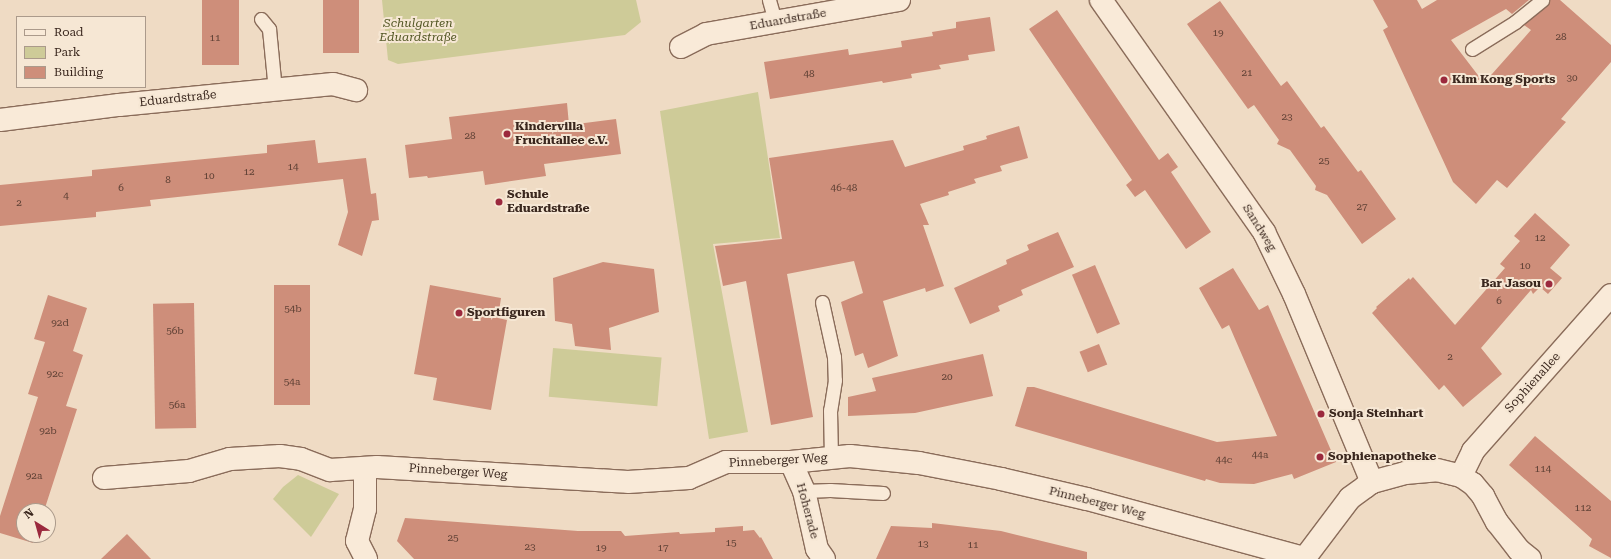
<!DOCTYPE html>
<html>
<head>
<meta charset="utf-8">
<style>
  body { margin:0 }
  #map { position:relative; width:1611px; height:559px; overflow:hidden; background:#efdbc4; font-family:"Roboto Serif",serif }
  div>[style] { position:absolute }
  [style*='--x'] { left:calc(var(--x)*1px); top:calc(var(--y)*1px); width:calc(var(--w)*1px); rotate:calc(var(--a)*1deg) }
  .green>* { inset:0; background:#cecb98; transform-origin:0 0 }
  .building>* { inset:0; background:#ce8e7a; transform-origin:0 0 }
  .roads { filter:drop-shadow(1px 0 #8a6c5a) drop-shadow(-1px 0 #8a6c5a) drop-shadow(0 1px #8a6c5a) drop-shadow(0 -1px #8a6c5a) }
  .service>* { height:13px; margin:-6.5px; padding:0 6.5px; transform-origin:6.5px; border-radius:6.5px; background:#f9ead8 }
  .minor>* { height:22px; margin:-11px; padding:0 11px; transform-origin:11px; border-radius:11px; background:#f9ead8 }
  .dots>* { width:11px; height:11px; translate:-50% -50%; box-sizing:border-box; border:2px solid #f6e7d4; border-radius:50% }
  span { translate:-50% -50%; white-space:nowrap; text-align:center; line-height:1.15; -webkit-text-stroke:4px #f6e7d4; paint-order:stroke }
  .number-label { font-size:10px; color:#5f4135 }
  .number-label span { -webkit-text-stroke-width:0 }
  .street-label { font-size:12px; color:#3a271e }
  .park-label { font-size:12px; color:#535725; font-style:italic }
  .poi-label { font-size:12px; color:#3a271e; font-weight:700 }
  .left { translate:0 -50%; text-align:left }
  .right { translate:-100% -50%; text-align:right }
  .legend { position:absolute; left:16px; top:16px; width:130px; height:72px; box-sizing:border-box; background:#f6e7d4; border:1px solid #ab9a8b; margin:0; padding:5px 7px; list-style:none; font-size:12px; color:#3a271e }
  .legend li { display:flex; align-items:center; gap:8px; height:20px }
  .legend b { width:20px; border:1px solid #ab9a8b }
  .north { position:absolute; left:16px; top:503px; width:40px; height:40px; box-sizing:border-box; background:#f6e7d4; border:1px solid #ab9a8b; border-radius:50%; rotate:323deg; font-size:11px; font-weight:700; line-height:16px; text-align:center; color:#3a271e }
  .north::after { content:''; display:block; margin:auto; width:14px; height:18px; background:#9b293d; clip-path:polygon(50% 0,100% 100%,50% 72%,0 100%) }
</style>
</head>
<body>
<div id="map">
  <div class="green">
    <i style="clip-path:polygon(382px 0,636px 0,641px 22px,625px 35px,398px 64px,388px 60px)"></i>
    <i style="clip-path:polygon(758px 92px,780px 238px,713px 244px,748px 432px,709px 439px,660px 111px)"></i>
    <i style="left:553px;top:348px;width:109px;height:49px;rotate:5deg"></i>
    <i style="clip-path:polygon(298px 475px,339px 494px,311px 537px,273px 499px,283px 487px)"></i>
  </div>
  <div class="building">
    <i style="left:202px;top:0;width:37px;height:65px"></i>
    <i style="left:323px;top:0;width:36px;height:53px"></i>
    <i style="clip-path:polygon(1373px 0,1417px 0,1422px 9px,1437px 0,1529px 0,1512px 14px,1506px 9px,1451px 40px,1484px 83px,1531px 30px,1524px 25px,1547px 6px,1550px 0,1560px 0,1611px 45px,1611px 62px,1561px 119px,1566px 122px,1507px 188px,1497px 180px,1476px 204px,1453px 182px,1383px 30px,1388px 27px)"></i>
    <i style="clip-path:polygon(1220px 1px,1281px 86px,1287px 81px,1321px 128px,1324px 126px,1358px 172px,1361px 170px,1396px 219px,1362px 244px,1327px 195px,1315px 190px,1316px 186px,1290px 150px,1277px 144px,1279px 140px,1254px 105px,1248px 109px,1187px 24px)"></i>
    <i style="clip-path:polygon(1057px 10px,1159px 160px,1168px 153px,1178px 167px,1171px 172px,1211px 232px,1186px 249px,1145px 190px,1135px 197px,1126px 185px,1132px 180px,1029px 29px)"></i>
    <i style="clip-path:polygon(990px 17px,995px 51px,968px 55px,969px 60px,939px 65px,941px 69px,911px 74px,912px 78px,883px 83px,882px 81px,770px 99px,764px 62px,848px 49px,849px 55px,902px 47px,901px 41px,933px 36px,932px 32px,956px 28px,956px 22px)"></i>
    <i style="clip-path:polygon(567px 103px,569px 125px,616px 119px,621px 154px,544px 164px,546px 176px,485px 185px,483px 171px,428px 178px,427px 176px,409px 178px,405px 145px,452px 139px,449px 117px)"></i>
    <i style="clip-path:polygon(1019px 126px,1028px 158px,1000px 166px,1002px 171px,974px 179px,976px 183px,948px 192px,949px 195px,920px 204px,929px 225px,923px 225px,944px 286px,926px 292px,925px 288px,883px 301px,898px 356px,868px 368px,863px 353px,855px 356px,841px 302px,863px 293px,854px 261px,787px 274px,813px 417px,771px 425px,746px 281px,723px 286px,715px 246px,782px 239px,769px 158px,893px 140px,905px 167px,964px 150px,963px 146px,987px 139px,986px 136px)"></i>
    <i style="clip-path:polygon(315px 140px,318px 163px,366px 158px,371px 194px,376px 193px,379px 220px,372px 221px,362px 256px,338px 245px,348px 212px,343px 179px,150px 200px,151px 206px,96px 212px,96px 217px,0 226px,0 185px,92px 176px,92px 170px,267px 153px,267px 145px)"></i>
    <i style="clip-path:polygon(1535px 213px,1570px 245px,1550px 268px,1562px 278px,1548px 294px,1540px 287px,1533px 294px,1531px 290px,1481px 348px,1502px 374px,1463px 407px,1444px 385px,1439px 390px,1372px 313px,1377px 308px,1376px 307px,1409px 278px,1410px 280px,1413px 277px,1455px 325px,1505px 268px,1500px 264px,1520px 241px,1514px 236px)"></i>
    <i style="clip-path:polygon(1058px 232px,1074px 267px,1021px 290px,1023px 295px,998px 306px,1000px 311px,970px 324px,954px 288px,1007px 264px,1006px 260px,1029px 250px,1027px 245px)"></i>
    <i style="clip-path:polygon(603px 262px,654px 269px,659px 312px,609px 328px,611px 350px,575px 346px,572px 324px,555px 321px,553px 278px)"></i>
    <i style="left:1095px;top:265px;width:64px;height:25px;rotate:67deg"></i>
    <i style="clip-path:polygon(1233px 268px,1259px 310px,1268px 305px,1336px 462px,1294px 479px,1292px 474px,1254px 484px,1220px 483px,1206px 479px,1205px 481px,1015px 426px,1027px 387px,1034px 387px,1217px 442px,1277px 436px,1229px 325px,1222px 329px,1199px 288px)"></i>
    <i style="left:274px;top:285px;width:36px;height:120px"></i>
    <i style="clip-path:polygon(430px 285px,501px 298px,498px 318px,507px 320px,491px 410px,433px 400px,437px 378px,414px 374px)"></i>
    <i style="clip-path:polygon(48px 295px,87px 308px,73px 351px,83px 355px,66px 406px,77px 409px,44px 511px,24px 511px,24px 535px,36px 535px,33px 543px,0 533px,0 516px,38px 397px,28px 394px,45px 342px,34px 339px)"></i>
    <i style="left:194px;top:303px;width:125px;height:41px;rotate:89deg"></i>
    <i style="left:1099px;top:344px;width:22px;height:21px;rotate:68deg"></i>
    <i style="clip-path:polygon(983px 354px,993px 396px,915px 413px,848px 416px,848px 397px,876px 391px,872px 378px)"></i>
    <i style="clip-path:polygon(1535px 436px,1611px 501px,1611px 558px,1589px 546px,1592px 539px,1509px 465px)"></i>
    <i style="clip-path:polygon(405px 518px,578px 531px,621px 531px,625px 536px,679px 532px,680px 534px,715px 532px,715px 528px,743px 526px,743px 531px,754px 530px,760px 538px,761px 537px,773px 559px,414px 559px,397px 541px)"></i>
    <i style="clip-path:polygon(932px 523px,1001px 531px,1087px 552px,1087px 559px,876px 559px,891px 526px,932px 528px)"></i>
    <i style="clip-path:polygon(127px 534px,151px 559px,101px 559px)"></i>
  </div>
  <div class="roads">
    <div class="service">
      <i style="--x:769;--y:0;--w:22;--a:74"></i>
      <i style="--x:261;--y:19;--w:13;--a:51"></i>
      <i style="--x:269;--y:29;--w:61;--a:84.4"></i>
      <i style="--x:1472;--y:49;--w:51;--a:-32.1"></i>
      <i style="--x:1515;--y:22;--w:35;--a:-39"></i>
      <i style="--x:822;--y:302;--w:56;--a:77.7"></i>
      <i style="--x:834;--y:357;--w:23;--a:88"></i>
      <i style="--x:835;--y:380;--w:30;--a:99"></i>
      <i style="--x:830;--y:410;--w:48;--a:88.8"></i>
      <i style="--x:804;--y:491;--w:26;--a:-2"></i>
      <i style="--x:830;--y:490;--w:53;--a:3.2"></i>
    </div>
    <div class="minor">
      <i style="--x:1101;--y:0;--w:284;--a:54.9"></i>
      <i style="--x:1264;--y:232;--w:69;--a:64.2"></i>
      <i style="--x:1294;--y:294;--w:204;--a:67.5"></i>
      <i style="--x:681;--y:47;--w:28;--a:-27"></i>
      <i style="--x:706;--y:34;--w:196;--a:-10"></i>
      <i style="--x:0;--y:120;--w:120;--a:-7.2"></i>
      <i style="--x:119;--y:105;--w:215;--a:-5.6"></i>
      <i style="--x:333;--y:84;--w:24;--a:15"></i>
      <i style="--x:791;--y:462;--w:32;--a:66"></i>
      <i style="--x:804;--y:491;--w:59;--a:77.4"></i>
      <i style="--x:817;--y:549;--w:12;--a:55"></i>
      <i style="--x:365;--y:469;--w:40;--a:90"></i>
      <i style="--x:365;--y:509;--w:33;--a:104"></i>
      <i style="--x:357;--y:541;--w:20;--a:63"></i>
      <i style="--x:1461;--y:476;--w:28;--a:-64"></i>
      <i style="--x:1473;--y:451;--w:208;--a:-48.5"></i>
      <i style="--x:104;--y:478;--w:85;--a:-4.7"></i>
      <i style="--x:189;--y:471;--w:43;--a:-16.3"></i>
      <i style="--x:230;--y:459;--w:50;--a:-3.4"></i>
      <i style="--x:280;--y:456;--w:21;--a:8"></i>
      <i style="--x:301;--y:459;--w:31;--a:21"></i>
      <i style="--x:330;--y:470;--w:47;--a:-3.7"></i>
      <i style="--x:377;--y:467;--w:251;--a:3.4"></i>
      <i style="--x:628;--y:482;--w:61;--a:-3.8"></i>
      <i style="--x:689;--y:478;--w:40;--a:-23.4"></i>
      <i style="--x:726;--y:462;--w:65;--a:0"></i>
      <i style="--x:791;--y:462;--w:59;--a:-5.8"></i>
      <i style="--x:850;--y:456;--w:69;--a:5.8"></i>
      <i style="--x:919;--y:463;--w:84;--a:11"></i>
      <i style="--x:1001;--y:479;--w:88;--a:13.1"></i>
      <i style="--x:1087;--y:499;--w:225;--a:15.2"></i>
      <i style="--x:1304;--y:559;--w:76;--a:-53"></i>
      <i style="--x:1350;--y:498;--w:19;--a:-36"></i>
      <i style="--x:1365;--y:487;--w:9;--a:-36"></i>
      <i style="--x:1372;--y:482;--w:34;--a:-15"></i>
      <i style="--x:1405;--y:473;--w:32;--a:-5"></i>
      <i style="--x:1437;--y:470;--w:25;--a:14"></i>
      <i style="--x:1461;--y:476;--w:14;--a:34"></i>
      <i style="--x:1473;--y:484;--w:16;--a:50"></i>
      <i style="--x:1483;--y:496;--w:30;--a:62"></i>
      <i style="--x:1497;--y:522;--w:36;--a:52"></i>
      <i style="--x:1519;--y:550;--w:14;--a:39"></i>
    </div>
  </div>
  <div class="dots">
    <i style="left:1444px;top:80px;background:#9b293d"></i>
    <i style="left:507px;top:134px;background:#9b293d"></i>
    <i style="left:499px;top:202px;background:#9b293d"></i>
    <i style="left:1549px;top:284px;background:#9b293d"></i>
    <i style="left:459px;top:313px;background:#9b293d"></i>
    <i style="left:1321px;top:414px;background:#9b293d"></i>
    <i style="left:1320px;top:457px;background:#9b293d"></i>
  </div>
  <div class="number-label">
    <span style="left:1218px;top:33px">19</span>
    <span style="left:1561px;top:37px">28</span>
    <span style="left:215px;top:38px">11</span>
    <span style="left:1247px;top:73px">21</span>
    <span style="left:809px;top:74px">48</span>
    <span style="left:1572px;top:78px">30</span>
    <span style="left:1287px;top:117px">23</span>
    <span style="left:470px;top:136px">28</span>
    <span style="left:1324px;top:161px">25</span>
    <span style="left:293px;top:167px">14</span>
    <span style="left:249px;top:172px">12</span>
    <span style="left:209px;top:176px">10</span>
    <span style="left:168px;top:180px">8</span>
    <span style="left:121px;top:188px">6</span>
    <span style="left:844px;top:188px">46-48</span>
    <span style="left:66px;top:196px">4</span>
    <span style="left:19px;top:203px">2</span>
    <span style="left:1362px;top:207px">27</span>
    <span style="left:1540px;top:238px">12</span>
    <span style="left:1525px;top:266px">10</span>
    <span style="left:1499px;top:301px">6</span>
    <span style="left:293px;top:309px">54b</span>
    <span style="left:60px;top:323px">92d</span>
    <span style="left:175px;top:331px">56b</span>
    <span style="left:1450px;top:357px">2</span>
    <span style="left:55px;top:374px">92c</span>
    <span style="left:947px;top:377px">20</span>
    <span style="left:292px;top:382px">54a</span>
    <span style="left:177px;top:405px">56a</span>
    <span style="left:48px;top:431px">92b</span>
    <span style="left:1260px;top:455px">44a</span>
    <span style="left:1224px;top:460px">44c</span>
    <span style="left:1543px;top:469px">114</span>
    <span style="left:34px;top:476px">92a</span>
    <span style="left:1583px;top:508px">112</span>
    <span style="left:453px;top:538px">25</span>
    <span style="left:731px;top:543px">15</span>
    <span style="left:923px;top:544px">13</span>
    <span style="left:973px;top:545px">11</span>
    <span style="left:530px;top:547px">23</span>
    <span style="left:601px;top:548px">19</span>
    <span style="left:663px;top:548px">17</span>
  </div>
  <div class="street-label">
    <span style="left:788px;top:20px;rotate:-10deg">Eduardstraße</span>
    <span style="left:178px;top:99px;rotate:-6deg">Eduardstraße</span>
    <span style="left:1259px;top:228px;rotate:58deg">Sandweg</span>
    <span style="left:1533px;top:383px;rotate:-48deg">Sophienallee</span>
    <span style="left:778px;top:461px;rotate:-3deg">Pinneberger Weg</span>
    <span style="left:458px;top:472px;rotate:4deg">Pinneberger Weg</span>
    <span style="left:1097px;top:503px;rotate:14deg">Pinneberger Weg</span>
    <span style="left:807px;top:511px;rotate:75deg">Hoherade</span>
  </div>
  <div class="park-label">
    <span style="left:418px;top:31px">Schulgarten<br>Eduardstraße</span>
  </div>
  <div class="poi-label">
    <span class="left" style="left:1452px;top:80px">Kim Kong Sports</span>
    <span class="left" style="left:515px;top:134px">Kindervilla<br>Fruchtallee e.V.</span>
    <span class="left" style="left:507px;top:202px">Schule<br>Eduardstraße</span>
    <span class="right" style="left:1541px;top:284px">Bar Jasou</span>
    <span class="left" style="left:467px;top:313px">Sportfiguren</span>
    <span class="left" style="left:1329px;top:414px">Sonja Steinhart</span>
    <span class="left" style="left:1328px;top:457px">Sophienapotheke</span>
  </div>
  <ul class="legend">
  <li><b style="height:5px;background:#f9ead8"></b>Road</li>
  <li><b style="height:11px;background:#cecb98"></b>Park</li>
  <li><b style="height:11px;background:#ce8e7a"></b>Building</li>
  </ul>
  <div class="north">N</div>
</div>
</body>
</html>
